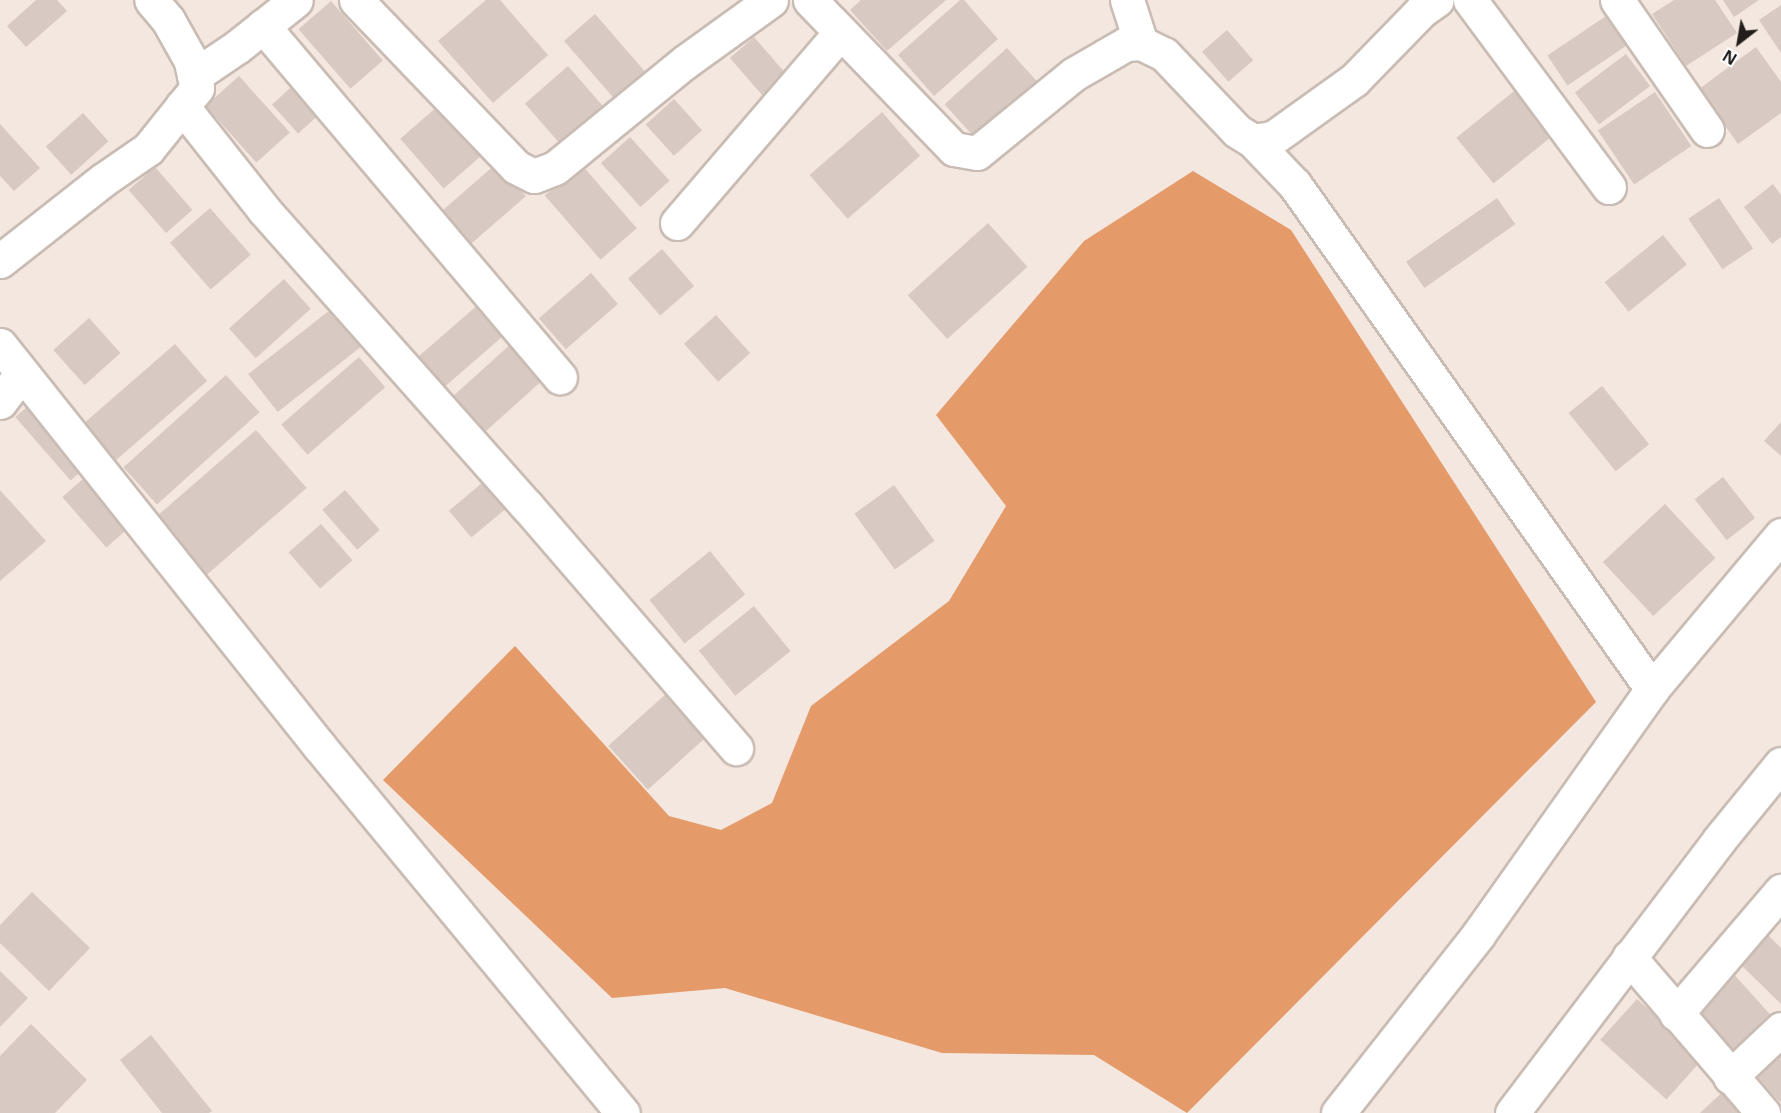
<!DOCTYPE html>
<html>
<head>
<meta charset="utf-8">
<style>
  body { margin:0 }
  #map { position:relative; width:1781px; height:1113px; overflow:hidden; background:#f4e7df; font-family:"Open Sans",sans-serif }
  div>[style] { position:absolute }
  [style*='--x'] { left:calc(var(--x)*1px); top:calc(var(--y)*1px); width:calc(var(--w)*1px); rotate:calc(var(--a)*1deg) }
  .water>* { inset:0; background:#e59a6a }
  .building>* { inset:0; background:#d8cac2; transform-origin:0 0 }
  .roads { filter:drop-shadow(2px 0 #c9bcb4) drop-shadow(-2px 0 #c9bcb4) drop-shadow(0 2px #c9bcb4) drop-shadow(0 -2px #c9bcb4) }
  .street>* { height:33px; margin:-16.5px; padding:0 16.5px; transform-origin:16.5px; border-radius:16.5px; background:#fff }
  span { translate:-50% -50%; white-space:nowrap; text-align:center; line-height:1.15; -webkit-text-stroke:5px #fff; paint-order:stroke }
  .north { position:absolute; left:1709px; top:12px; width:60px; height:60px; -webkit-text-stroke:4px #fff; paint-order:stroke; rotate:211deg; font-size:16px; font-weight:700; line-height:24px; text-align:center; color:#221e1b }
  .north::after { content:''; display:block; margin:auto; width:21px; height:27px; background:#221e1b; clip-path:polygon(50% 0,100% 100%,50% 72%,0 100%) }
</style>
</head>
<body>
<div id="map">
  <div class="water">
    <i style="clip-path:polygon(1193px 171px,1291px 230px,1596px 702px,1187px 1113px,1094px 1055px,942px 1053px,725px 988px,612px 998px,383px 780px,515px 646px,669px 816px,721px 830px,772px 803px,811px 706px,949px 601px,1006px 506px,936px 415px,1084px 241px)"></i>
  </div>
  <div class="building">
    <i style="clip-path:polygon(36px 0,57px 0,67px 11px,26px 47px,7px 26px)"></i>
    <i style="clip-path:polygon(486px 0,500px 0,548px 55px,493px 103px,438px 41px)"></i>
    <i style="clip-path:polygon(861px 0,946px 0,887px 51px,850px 10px)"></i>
    <i style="clip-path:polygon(960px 0,964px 0,998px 39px,934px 96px,898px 55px)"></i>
    <i style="clip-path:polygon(1674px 0,1715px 0,1737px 33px,1686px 66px,1652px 14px)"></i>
    <i style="clip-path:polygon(1723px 0,1759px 0,1734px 17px)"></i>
    <i style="left:331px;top:1px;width:79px;height:43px;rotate:49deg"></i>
    <i style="clip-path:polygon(1781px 5px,1781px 53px,1759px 20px)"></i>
    <i style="left:1612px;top:12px;width:36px;height:78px;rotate:56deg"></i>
    <i style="left:595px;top:14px;width:82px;height:41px;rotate:49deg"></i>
    <i style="left:1227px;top:30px;width:40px;height:33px;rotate:49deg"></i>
    <i style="left:754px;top:37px;width:55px;height:32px;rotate:49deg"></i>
    <i style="clip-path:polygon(1756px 47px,1781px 82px,1781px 113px,1738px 144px,1699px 89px)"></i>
    <i style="left:1007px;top:48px;width:54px;height:84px;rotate:48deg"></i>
    <i style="left:1626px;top:54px;width:40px;height:64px;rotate:53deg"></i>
    <i style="left:568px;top:66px;width:64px;height:57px;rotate:49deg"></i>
    <i style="left:239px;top:76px;width:76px;height:45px;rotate:48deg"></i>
    <i style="left:298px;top:81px;width:39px;height:35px;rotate:48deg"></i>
    <i style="left:1524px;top:83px;width:59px;height:87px;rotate:51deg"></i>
    <i style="left:1655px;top:92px;width:65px;height:69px;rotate:56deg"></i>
    <i style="left:674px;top:99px;width:42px;height:38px;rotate:48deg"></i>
    <i style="left:438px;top:106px;width:66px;height:50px;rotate:49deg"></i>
    <i style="left:882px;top:112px;width:58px;height:96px;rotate:49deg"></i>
    <i style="left:83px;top:113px;width:38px;height:50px;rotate:48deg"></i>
    <i style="clip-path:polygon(0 124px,40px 168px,14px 191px,0 176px)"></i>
    <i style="left:630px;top:137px;width:59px;height:39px;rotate:48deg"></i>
    <i style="left:497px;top:163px;width:44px;height:81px;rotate:49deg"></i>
    <i style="left:581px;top:164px;width:85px;height:48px;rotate:49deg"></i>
    <i style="left:155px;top:167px;width:57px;height:35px;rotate:49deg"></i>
    <i style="clip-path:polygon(1773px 184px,1781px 195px,1781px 237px,1772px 244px,1744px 207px)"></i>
    <i style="left:1497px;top:198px;width:32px;height:111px;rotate:55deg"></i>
    <i style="left:1719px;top:198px;width:61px;height:37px;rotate:56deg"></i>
    <i style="left:210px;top:208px;width:62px;height:53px;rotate:49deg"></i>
    <i style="left:988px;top:223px;width:59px;height:108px;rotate:48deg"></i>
    <i style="left:1663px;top:235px;width:38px;height:75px;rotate:51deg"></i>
    <i style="left:662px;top:249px;width:49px;height:45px;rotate:49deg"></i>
    <i style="left:591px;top:273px;width:41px;height:69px;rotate:49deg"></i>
    <i style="left:284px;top:279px;width:40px;height:74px;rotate:48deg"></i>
    <i style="left:480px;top:303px;width:40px;height:88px;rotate:49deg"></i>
    <i style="left:334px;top:307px;width:48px;height:109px;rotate:52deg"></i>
    <i style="left:716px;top:315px;width:51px;height:43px;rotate:48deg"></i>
    <i style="left:89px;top:318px;width:47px;height:48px;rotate:48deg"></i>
    <i style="left:512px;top:343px;width:48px;height:91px;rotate:48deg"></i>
    <i style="left:175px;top:344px;width:49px;height:121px;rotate:49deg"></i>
    <i style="left:359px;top:357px;width:40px;height:103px;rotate:49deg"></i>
    <i style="left:226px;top:375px;width:50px;height:138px;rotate:48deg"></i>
    <i style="left:1602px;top:386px;width:75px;height:43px;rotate:51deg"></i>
    <i style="left:35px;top:400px;width:84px;height:26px;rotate:49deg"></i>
    <i style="clip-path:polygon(1781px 422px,1781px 456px,1764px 441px)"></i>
    <i style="left:256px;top:430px;width:77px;height:140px;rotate:49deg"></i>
    <i style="left:91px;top:472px;width:67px;height:38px;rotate:49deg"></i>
    <i style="left:1723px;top:477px;width:52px;height:36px;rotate:52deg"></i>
    <i style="left:488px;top:478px;width:35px;height:51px;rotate:50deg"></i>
    <i style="left:894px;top:485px;width:69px;height:49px;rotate:54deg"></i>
    <i style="clip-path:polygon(0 490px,46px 541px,0 581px)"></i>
    <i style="left:345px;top:490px;width:53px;height:30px;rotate:49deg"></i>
    <i style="left:1665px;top:504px;width:74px;height:85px;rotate:47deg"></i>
    <i style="left:321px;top:524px;width:48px;height:43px;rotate:49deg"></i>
    <i style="left:710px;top:551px;width:56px;height:78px;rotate:51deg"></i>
    <i style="left:754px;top:606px;width:58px;height:71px;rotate:51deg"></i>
    <i style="left:667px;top:693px;width:59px;height:79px;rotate:48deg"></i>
    <i style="clip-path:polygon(32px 892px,90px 948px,49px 991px,0 943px,0 925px)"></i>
    <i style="clip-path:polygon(1767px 934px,1781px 948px,1781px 1004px,1738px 962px)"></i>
    <i style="clip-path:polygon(0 971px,28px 998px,0 1027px)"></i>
    <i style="left:1731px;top:971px;width:73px;height:54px;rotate:48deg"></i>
    <i style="left:1637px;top:999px;width:89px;height:55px;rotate:42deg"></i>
    <i style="clip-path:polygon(31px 1024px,87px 1080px,55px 1113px,0 1113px,0 1056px)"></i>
    <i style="clip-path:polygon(151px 1035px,212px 1111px,209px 1113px,162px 1113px,120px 1060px)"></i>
    <i style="clip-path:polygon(1781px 1047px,1781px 1103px,1753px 1073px)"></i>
    <i style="clip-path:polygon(1731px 1084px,1759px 1113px,1700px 1113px)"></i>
  </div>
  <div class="roads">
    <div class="street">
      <i style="--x:356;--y:0;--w:231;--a:46.2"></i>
      <i style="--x:516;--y:167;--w:20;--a:27"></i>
      <i style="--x:534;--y:176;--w:22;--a:-21"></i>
      <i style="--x:555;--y:168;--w:168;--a:-39.2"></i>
      <i style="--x:685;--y:62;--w:106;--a:-35.8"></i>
      <i style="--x:810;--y:0;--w:207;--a:46"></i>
      <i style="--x:954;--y:149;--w:23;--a:10"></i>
      <i style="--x:977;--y:153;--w:125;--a:-39.2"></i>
      <i style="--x:1074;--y:74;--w:60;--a:-30"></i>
      <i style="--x:1126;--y:44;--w:15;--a:-4"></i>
      <i style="--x:1141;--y:43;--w:25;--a:26"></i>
      <i style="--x:1164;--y:54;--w:106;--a:46.5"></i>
      <i style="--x:1237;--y:131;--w:19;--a:32"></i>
      <i style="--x:1253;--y:141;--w:20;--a:-9"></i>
      <i style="--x:1273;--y:138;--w:100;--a:-35.6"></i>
      <i style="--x:1354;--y:80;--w:96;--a:-45.8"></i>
      <i style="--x:1421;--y:11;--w:19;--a:-35"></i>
      <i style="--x:1127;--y:0;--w:45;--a:72"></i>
      <i style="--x:1470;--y:0;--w:233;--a:53.4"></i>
      <i style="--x:1617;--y:0;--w:158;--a:55.3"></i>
      <i style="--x:263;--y:26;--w:460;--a:49.8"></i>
      <i style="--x:194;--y:76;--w:52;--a:-34"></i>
      <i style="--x:237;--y:47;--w:75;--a:-38.5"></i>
      <i style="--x:182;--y:106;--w:132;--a:51.7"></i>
      <i style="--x:264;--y:210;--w:396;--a:48.4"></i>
      <i style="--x:527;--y:506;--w:320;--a:49.2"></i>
      <i style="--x:1253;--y:141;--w:61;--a:46.3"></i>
      <i style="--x:1295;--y:185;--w:618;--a:54.69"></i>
      <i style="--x:677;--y:223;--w:250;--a:-49.4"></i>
      <i style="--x:0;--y:261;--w:131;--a:-38.2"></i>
      <i style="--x:103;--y:180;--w:55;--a:-34.6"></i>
      <i style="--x:148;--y:149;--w:78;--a:-51.2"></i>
      <i style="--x:197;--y:88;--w:28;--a:-103"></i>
      <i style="--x:191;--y:61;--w:47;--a:-119.3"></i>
      <i style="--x:168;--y:20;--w:26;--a:-130"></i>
      <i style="--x:0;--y:345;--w:514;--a:51.48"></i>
      <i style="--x:320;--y:747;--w:475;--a:50.4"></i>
      <i style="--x:0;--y:402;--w:36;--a:-53"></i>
      <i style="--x:1629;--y:957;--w:206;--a:49.3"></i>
      <i style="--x:1676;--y:1014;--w:162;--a:-49.5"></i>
      <i style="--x:1730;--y:1077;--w:70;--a:-43.3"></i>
      <i style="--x:1338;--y:1113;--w:226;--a:-51.8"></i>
      <i style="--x:1478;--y:935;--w:301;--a:-54.7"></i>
      <i style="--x:1652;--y:689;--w:201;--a:-50"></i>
      <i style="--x:1512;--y:1113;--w:343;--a:-52.8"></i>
      <i style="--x:1719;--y:840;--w:98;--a:-50.8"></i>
    </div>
  </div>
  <div class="north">N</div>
</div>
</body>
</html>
